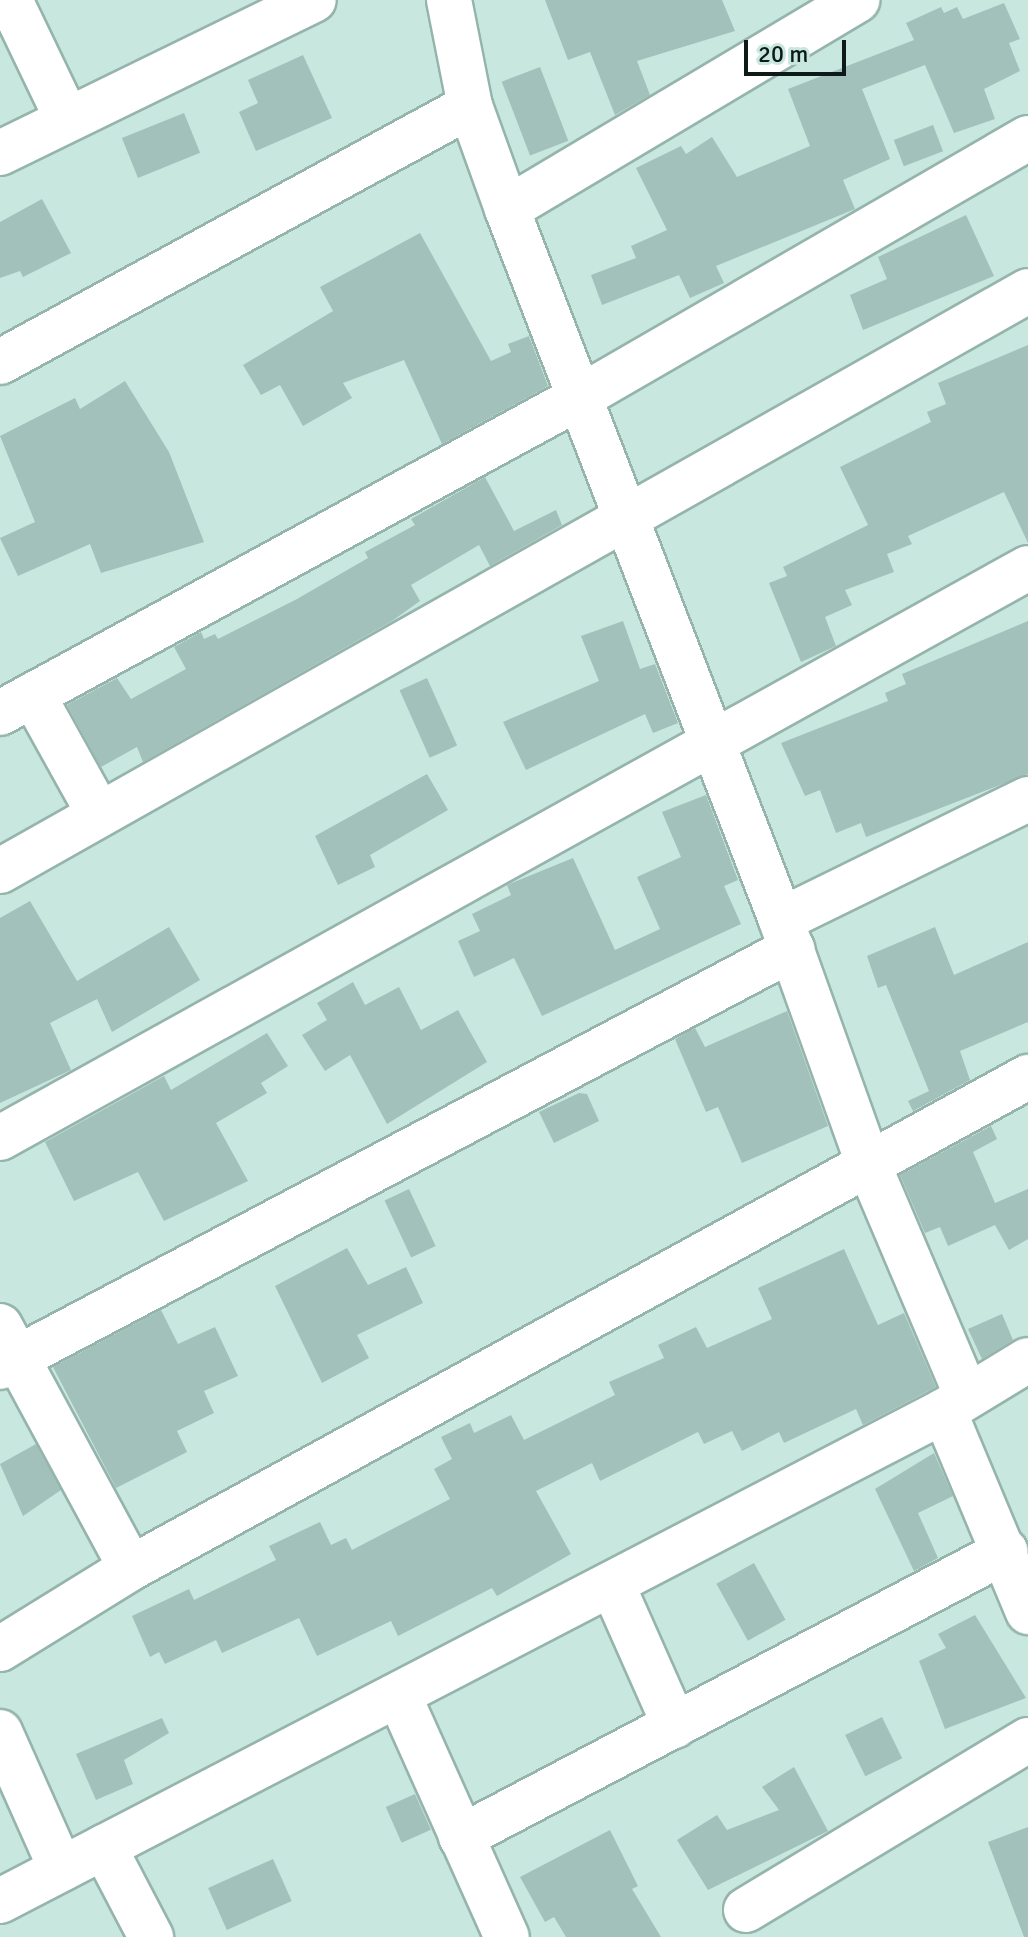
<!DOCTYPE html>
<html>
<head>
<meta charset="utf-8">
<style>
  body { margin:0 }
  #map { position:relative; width:1028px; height:1937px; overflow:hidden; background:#c7e7df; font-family:Signika,sans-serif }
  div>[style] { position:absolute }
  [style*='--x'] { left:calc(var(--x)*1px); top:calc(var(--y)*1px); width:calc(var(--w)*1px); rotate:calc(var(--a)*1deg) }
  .building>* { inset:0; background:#a2c1ba; transform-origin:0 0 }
  .roads { filter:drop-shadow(2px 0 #95b4ac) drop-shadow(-2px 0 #95b4ac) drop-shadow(0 2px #95b4ac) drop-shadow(0 -2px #95b4ac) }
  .minor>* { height:44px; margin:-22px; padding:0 22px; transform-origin:22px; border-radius:22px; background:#fff }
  span { translate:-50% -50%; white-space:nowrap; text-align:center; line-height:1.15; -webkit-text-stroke:6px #c7e7df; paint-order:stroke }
  .scale { position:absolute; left:744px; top:40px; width:102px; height:36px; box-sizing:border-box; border:4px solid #0e1a17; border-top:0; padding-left:10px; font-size:24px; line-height:28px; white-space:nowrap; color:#0e1a17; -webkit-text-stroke:6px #c7e7df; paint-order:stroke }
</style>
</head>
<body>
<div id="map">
  <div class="building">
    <i style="clip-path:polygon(545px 0,722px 0,735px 31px,637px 61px,650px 95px,615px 115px,590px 52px,568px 60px)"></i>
    <i style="clip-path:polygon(1004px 3px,1020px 39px,1009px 43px,1020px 71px,984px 89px,995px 119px,954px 133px,925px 65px,862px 89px,890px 159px,843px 180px,855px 209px,716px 266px,724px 283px,690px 298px,679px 275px,602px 305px,591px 275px,636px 258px,631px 246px,667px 230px,636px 168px,681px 146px,686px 154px,712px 137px,737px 177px,810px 146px,788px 89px,914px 40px,906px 23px,941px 7px,944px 13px,957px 7px,963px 19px)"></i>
    <i style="clip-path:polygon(303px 55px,332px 118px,256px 151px,239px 112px,258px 103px,248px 80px)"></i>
    <i style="left:540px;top:67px;width:79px;height:41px;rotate:69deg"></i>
    <i style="left:184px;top:113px;width:43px;height:67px;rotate:68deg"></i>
    <i style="left:933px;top:125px;width:28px;height:42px;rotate:69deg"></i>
    <i style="clip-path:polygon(42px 199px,71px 253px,23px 277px,20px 271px,0 278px,0 222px)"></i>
    <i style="clip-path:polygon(966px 215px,994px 276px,863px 330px,850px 295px,887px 279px,878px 257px)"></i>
    <i style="clip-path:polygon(420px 233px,491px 361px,511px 352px,508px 344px,529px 336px,548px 386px,442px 444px,404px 360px,343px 383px,352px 398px,303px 426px,280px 385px,261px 395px,243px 365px,333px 311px,320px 287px)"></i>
    <i style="clip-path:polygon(1028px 345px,1028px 543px,1004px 492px,908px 536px,912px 544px,887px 554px,894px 572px,845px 590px,852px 605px,825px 617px,836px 646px,801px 662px,769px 583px,787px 576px,783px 567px,868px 525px,840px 467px,931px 422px,927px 412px,946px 404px,938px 383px)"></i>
    <i style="clip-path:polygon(125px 381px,169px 452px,204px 542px,101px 573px,90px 544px,18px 576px,0 538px,35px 522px,0 436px,75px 398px,80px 409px)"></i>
    <i style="clip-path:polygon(485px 477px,514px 531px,556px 510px,562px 525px,490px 566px,479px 545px,411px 585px,420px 601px,392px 621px,143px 762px,137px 747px,101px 767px,67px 705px,117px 678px,131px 699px,186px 669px,174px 647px,201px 632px,204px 639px,215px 634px,218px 639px,297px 599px,368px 558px,365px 552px,415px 525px,411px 519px)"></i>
    <i style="clip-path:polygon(623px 621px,640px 669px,655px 664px,678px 723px,653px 733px,645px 714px,526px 770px,503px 722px,599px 681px,581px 636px)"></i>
    <i style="clip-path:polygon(1028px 621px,1028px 774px,866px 837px,861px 823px,836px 833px,820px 790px,805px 796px,781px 743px,888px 701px,885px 693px,906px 684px,902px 674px)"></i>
    <i style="left:427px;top:678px;width:74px;height:30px;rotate:66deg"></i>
    <i style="clip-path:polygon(427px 774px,448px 810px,370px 855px,375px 867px,338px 885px,315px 836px)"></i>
    <i style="clip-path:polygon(706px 795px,738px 880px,724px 886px,741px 924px,542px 1016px,514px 958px,474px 977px,458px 941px,480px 931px,472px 914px,511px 895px,507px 885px,573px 858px,615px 950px,660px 929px,637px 877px,681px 857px,662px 812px)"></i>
    <i style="clip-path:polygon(30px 901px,77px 981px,169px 927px,200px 980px,112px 1032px,97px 999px,50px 1023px,71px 1070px,0 1103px,0 918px)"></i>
    <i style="clip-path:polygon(935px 927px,954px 975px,1028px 942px,1028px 1022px,960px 1051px,970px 1080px,913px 1111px,908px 1101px,929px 1091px,886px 985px,878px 988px,867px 956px)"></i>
    <i style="clip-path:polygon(353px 982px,365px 1005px,399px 987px,421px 1030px,458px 1010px,487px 1062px,387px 1124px,350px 1055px,325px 1071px,302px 1035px,327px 1020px,317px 1003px)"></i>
    <i style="clip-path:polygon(787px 1011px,828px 1126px,742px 1163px,718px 1107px,706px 1112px,675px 1039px,695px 1028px,705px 1047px)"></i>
    <i style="clip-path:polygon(267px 1033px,288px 1066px,261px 1083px,267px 1093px,216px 1123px,248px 1181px,164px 1221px,138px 1172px,74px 1201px,45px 1142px,164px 1076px,171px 1090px)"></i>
    <i style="clip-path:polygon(579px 1093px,587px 1094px,599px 1121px,554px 1143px,539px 1112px)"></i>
    <i style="clip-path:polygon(991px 1126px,997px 1139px,973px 1152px,995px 1203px,1028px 1189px,1028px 1239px,1009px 1250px,995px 1225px,948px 1246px,940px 1227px,925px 1233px,900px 1175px)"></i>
    <i style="left:409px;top:1189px;width:63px;height:27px;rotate:65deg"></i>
    <i style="clip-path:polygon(347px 1248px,368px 1285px,406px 1267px,423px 1303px,357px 1335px,369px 1358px,322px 1383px,275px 1286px)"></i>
    <i style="clip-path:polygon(844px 1249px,878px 1325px,904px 1313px,936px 1387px,863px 1425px,856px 1409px,784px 1443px,779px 1432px,742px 1451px,732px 1431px,704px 1444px,698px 1432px,600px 1481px,592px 1463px,536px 1491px,571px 1554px,497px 1596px,492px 1588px,398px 1636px,391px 1621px,317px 1656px,299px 1618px,222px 1653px,216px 1640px,165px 1664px,159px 1652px,150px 1657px,132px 1616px,189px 1589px,194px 1600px,276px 1560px,269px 1546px,320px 1522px,331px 1545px,346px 1538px,352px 1550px,450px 1499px,434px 1469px,452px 1459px,441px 1437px,470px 1423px,474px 1433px,511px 1415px,524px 1440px,615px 1395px,609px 1382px,664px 1358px,658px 1345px,696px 1327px,707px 1348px,772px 1319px,758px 1288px)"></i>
    <i style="clip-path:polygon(161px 1310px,178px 1344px,215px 1327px,238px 1376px,204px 1391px,214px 1413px,177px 1431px,187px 1452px,116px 1488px,53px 1367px)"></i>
    <i style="clip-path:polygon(1002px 1314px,1013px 1340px,982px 1359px,968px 1329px)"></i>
    <i style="clip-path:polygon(36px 1444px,61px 1490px,23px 1516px,0 1464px)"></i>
    <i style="clip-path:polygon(934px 1453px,953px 1496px,918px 1513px,938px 1558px,914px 1571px,875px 1489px)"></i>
    <i style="left:754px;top:1563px;width:65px;height:43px;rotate:61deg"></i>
    <i style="clip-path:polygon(975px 1615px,1026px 1698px,945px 1729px,919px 1661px,946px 1648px,938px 1634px)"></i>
    <i style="left:882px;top:1717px;width:46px;height:41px;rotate:64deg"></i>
    <i style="clip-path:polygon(162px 1718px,169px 1733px,124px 1760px,133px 1784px,96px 1800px,76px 1754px)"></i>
    <i style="clip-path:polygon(794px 1767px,828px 1831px,708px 1890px,677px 1840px,717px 1815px,727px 1830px,779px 1810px,762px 1787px)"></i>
    <i style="left:415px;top:1794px;width:39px;height:32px;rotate:66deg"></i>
    <i style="clip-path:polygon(1028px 1827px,1028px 1937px,1024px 1937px,988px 1842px)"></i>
    <i style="clip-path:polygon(610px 1830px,638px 1886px,632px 1889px,661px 1937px,566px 1937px,554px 1917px,545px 1922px,520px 1877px)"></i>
    <i style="left:273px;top:1859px;width:46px;height:71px;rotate:66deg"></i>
  </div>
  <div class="roads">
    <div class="minor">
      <i style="--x:10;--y:0;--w:132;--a:64.4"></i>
      <i style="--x:449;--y:0;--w:108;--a:78.8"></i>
      <i style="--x:470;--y:106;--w:109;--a:70.2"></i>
      <i style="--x:507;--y:209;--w:762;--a:68.92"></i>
      <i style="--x:781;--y:920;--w:263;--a:70.3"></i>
      <i style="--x:870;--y:1168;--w:246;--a:67"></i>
      <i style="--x:0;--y:153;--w:349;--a:-26"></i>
      <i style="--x:507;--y:209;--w:408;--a:-30.8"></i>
      <i style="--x:0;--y:362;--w:535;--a:-28.58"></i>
      <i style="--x:33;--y:695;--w:136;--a:61"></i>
      <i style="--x:0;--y:713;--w:663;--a:-28.58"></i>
      <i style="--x:582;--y:396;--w:515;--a:-30.05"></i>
      <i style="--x:0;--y:871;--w:1180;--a:-29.43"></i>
      <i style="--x:781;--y:920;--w:275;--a:-26.1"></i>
      <i style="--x:0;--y:1138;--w:1175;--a:-29.01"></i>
      <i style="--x:0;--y:1326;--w:275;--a:61.6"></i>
      <i style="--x:0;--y:1367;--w:896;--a:-27.82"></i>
      <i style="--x:944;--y:1411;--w:218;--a:67.3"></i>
      <i style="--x:612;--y:1584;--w:155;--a:66.1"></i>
      <i style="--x:0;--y:1649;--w:154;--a:-31.7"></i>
      <i style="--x:131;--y:1568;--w:1023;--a:-28.7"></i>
      <i style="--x:399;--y:1696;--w:264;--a:65.9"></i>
      <i style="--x:0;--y:1732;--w:150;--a:66"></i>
      <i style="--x:461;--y:1837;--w:615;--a:-27.69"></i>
      <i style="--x:104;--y:1847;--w:102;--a:62.4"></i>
      <i style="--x:0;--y:1901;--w:1064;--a:-27.43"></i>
      <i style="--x:944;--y:1411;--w:98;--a:-31.3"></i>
      <i style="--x:746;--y:1910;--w:329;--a:-31.1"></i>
    </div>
  </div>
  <div class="scale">20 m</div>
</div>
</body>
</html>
